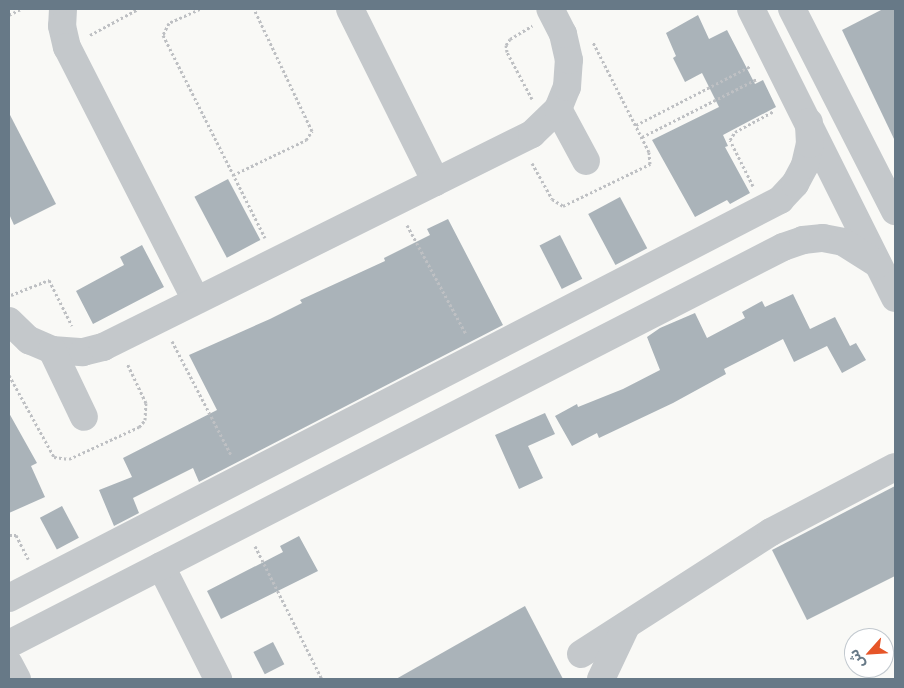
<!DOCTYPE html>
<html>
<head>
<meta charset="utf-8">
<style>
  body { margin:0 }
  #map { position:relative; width:904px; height:688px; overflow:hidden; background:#f9f9f6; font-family:"Titillium Web","Noto Sans Arabic",sans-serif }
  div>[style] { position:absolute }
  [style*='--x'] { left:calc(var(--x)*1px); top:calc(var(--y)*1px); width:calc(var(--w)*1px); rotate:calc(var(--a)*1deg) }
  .building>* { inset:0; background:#aab3b9; transform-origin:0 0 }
  .path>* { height:3px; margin-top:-1.5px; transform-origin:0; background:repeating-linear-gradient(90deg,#bec0c3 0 2.5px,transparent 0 5px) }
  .minor>* { height:28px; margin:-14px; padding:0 14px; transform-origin:14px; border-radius:14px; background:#c4c8cb }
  span { translate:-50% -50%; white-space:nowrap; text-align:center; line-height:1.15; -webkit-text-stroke:5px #fff; paint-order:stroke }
  .frame { position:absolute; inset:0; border:10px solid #677987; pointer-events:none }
  .north { position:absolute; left:844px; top:628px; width:50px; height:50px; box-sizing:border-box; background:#fff; border:1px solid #c2c9cf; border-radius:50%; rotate:244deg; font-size:14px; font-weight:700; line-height:20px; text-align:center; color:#677987 }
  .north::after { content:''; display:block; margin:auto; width:18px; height:22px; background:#e65528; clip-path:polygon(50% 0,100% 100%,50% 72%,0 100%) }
</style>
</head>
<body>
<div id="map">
  <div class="building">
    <i style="clip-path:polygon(883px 9px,895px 9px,895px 141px,842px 30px)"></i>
    <i style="clip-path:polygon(698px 15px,709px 39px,727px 30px,755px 84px,763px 80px,776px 107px,723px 135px,728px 146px,725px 147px,750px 193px,730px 204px,727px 200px,695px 217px,652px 140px,719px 107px,702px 73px,685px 82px,673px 58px,676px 56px,666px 33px)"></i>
    <i style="clip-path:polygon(9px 113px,56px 204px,14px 225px,9px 214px)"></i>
    <i style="left:228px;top:179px;width:69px;height:38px;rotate:62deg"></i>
    <i style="left:620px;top:197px;width:58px;height:36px;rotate:62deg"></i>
    <i style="clip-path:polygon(448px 219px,503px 325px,199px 482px,193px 468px,133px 498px,139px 513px,114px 526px,99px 490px,132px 477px,123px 458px,217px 410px,189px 355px,270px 319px,302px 303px,300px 300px,385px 261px,384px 258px,430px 235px,427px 229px)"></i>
    <i style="left:560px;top:235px;width:49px;height:23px;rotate:63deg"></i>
    <i style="clip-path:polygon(142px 245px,164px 287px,93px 324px,76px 291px,124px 265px,120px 257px)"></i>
    <i style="clip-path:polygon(793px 294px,810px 329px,835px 317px,850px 346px,856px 343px,866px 360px,842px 373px,827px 346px,794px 362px,783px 339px,724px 369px,726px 374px,673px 403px,599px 438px,597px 433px,572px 446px,555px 416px,577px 404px,578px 407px,623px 389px,660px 370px,647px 337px,660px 328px,695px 313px,707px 338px,745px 318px,742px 312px,762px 301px,765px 307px)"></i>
    <i style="clip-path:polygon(9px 413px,37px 463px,31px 466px,45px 497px,9px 513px)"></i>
    <i style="clip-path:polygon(545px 413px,555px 434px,528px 446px,543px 478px,519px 489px,495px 435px)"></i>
    <i style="clip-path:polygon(895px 486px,895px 576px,807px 620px,772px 550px)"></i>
    <i style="left:62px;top:506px;width:36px;height:25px;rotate:62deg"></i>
    <i style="clip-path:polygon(299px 536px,318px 571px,221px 619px,207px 591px,283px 552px,280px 546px)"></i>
    <i style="clip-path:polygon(525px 606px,563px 679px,396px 679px)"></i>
    <i style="left:273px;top:642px;width:25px;height:22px;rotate:63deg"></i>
  </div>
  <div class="path">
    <i style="--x:200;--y:9;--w:34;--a:156"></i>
    <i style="--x:169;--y:23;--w:13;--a:117"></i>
    <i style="--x:163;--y:35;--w:227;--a:63.3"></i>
    <i style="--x:9;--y:15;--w:13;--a:-27"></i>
    <i style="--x:90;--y:35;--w:55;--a:-28.4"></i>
    <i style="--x:532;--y:99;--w:53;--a:-118"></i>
    <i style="--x:507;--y:52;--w:7;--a:-98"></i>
    <i style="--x:506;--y:45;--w:7;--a:-56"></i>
    <i style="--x:510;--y:39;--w:26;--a:-31"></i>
    <i style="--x:636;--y:125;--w:129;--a:-27.2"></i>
    <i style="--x:642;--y:137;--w:129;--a:-26.8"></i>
    <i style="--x:532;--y:163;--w:41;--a:60.9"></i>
    <i style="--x:552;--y:199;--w:13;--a:32"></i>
    <i style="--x:563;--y:206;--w:97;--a:-25.8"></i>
    <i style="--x:650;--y:164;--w:12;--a:-95"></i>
    <i style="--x:649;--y:152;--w:123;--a:-117"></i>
    <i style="--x:233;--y:175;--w:81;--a:-25.6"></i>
    <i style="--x:306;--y:140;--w:11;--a:-56"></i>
    <i style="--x:312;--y:131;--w:135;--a:-115.4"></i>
    <i style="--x:753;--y:186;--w:51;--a:-116.6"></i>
    <i style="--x:730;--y:140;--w:9;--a:-58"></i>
    <i style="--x:735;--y:132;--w:44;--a:-28.3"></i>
    <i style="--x:407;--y:225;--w:124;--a:61.6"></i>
    <i style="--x:11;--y:295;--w:41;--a:-21.5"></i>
    <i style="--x:49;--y:280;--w:51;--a:63.4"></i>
    <i style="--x:172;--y:341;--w:128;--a:62.6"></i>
    <i style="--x:9;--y:375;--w:94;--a:61.2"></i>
    <i style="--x:54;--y:457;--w:15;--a:8"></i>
    <i style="--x:69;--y:459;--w:77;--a:-24.6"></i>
    <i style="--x:139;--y:427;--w:9;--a:-49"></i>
    <i style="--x:145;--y:420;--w:17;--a:-87"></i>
    <i style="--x:146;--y:403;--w:44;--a:-115.4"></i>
    <i style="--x:9;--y:535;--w:7;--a:0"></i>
    <i style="--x:16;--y:535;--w:27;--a:63"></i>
    <i style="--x:255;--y:546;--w:149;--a:63.3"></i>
  </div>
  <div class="minor">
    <i style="--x:63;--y:9;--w:17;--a:93"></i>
    <i style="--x:62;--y:26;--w:22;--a:77"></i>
    <i style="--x:67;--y:47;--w:284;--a:63"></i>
    <i style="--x:350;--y:9;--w:193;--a:63.6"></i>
    <i style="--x:751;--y:9;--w:323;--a:63.5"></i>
    <i style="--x:792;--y:9;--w:227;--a:63"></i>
    <i style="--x:558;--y:109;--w:59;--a:61.7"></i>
    <i style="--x:9;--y:321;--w:28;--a:44"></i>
    <i style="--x:29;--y:340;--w:25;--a:23"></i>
    <i style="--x:52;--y:350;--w:31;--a:4"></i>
    <i style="--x:83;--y:352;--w:21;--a:-14"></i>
    <i style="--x:103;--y:347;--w:479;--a:-26.4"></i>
    <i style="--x:532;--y:134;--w:36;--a:-44"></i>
    <i style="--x:558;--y:109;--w:24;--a:-68"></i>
    <i style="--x:567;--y:87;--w:27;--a:-86"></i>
    <i style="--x:569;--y:60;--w:27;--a:-103"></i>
    <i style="--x:563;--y:34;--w:28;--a:-117"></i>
    <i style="--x:52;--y:350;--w:74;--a:64.5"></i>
    <i style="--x:161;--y:566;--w:127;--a:63.2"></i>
    <i style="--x:9;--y:598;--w:868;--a:-27.3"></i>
    <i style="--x:780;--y:200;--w:22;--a:-47"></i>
    <i style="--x:795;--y:184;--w:21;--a:-62"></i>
    <i style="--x:805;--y:165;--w:22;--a:-77"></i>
    <i style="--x:810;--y:144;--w:22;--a:-93"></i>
    <i style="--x:9;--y:644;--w:870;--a:-27.15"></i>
    <i style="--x:783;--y:247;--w:21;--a:-19"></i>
    <i style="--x:803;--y:240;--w:20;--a:-6"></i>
    <i style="--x:823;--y:238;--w:20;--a:11"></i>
    <i style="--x:843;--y:242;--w:41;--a:32.2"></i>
    <i style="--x:581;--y:654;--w:226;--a:-32.7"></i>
    <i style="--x:771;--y:532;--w:140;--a:-27.7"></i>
    <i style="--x:9;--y:664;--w:17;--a:62"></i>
    <i style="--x:601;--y:679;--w:59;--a:-64.7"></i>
  </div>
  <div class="frame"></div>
  <div class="north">ش</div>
</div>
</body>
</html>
